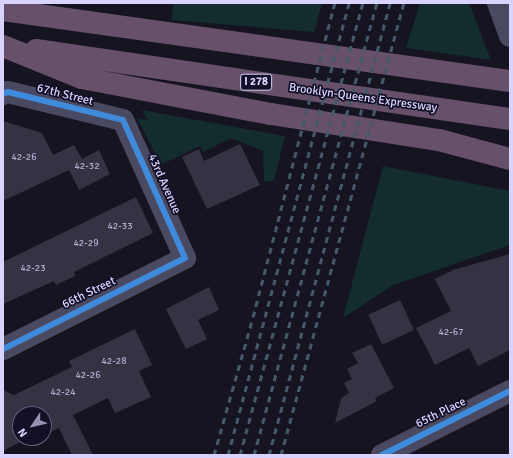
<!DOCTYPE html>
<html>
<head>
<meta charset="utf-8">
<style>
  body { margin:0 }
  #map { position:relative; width:513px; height:458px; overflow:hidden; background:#161421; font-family:Signika,sans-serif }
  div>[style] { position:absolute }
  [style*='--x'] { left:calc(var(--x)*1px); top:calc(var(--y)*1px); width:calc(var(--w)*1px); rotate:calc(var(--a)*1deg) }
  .green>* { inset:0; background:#132c2d }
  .building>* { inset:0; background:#343243; transform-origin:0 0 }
  .minor>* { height:22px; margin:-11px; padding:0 11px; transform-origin:11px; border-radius:11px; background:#4a4962 }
  .tertiary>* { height:22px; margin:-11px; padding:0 11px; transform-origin:11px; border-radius:11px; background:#4a4962 }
  .motorway>* { height:22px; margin:-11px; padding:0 11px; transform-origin:11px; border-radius:11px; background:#67516a }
  .rail>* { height:3px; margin-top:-1.5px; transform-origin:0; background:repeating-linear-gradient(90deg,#43596b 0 6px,transparent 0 11px) }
  .cycleway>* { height:6px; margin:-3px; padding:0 3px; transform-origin:3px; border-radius:3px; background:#408adc }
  span { translate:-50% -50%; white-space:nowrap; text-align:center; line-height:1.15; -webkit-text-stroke:3.5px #130f26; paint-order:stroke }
  .number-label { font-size:10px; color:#b0acd0 }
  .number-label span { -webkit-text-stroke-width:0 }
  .shield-label span { padding:1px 3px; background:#130f26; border:1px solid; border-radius:3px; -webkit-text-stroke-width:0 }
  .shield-label { font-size:11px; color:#d9d4ff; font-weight:700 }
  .street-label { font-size:12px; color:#d9d4ff }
  .frame { position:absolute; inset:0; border:4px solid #d9d4ff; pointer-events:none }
  .north { position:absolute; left:12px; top:406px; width:40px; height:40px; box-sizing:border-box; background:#130f26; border:1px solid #625e7d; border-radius:50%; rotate:235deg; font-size:11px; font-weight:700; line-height:16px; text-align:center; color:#d9d4ff }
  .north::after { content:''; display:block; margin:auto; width:14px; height:18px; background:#9591b1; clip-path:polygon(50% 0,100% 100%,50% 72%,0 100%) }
</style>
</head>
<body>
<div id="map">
  <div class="green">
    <i style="clip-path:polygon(173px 3px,322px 3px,314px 32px,172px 20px)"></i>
    <i style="clip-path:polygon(420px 3px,469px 3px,491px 60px,406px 48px)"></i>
    <i style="clip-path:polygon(142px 110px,285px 136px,274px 181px,264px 181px,263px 151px,231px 138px,203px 152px,200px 146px,161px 165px,137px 118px,148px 120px)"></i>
    <i style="clip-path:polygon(383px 166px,510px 191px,510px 245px,393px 285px,343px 318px)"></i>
  </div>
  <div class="building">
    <i style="clip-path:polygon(3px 121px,42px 133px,53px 155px,74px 145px,82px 159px,99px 150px,110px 174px,79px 190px,69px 170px,3px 201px)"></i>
    <i style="clip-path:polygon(240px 144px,260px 185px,207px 209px,182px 157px,199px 149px,204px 161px)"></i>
    <i style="clip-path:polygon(136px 197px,153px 233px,74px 272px,75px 276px,56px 285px,54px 281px,3px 304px,3px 262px)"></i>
    <i style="clip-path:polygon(510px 254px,510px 350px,478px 366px,469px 348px,435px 365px,416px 328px,451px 311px,435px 279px,453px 270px)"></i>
    <i style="clip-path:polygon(209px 287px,219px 310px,198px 320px,207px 339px,186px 349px,166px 309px)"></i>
    <i style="left:400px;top:300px;width:33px;height:35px;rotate:65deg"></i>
    <i style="clip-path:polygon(135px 329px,152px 365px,139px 371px,151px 397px,115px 413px,108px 398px,73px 415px,93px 455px,72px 455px,59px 428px,44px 435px,44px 414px,20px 414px,20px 438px,38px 438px,23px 445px,22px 441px,3px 451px,3px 390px,14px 395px,72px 367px,69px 361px)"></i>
    <i style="clip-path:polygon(371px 344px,394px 388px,375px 398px,377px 401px,335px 423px,341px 398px,349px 393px,344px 383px,352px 379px,347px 369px,358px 363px,352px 353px)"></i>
  </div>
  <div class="minor">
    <i style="--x:3;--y:94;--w:5;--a:-22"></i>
    <i style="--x:8;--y:92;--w:118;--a:13.7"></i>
    <i style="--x:123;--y:120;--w:151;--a:65.8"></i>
    <i style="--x:185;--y:258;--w:203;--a:153.4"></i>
    <i style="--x:382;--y:455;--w:143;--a:-26.6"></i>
  </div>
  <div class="tertiary">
    <i style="--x:498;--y:3;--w:35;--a:70"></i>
  </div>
  <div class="motorway">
    <i style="--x:3;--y:10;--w:512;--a:7.97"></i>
    <i style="--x:3;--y:46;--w:85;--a:22.1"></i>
    <i style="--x:82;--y:78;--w:192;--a:10.8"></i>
    <i style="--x:271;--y:114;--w:170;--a:8.8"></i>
    <i style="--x:439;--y:140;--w:73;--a:15"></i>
    <i style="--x:36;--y:50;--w:479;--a:8.3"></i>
  </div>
  <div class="rail">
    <i style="--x:214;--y:455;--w:143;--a:-74.2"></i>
    <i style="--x:253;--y:317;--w:325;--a:-75.4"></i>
    <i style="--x:228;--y:455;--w:468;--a:-75"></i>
    <i style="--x:240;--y:455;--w:468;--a:-74.8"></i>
    <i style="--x:254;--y:455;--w:468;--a:-74.8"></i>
    <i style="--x:269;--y:455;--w:468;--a:-75"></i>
    <i style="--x:281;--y:455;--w:468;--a:-74.8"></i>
  </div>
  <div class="cycleway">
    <i style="--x:3;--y:94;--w:5;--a:-22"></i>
    <i style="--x:8;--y:92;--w:118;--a:13.7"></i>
    <i style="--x:123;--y:120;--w:151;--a:65.8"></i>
    <i style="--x:185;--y:258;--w:203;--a:153.4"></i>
    <i style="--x:382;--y:455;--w:143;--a:-26.6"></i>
  </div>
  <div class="number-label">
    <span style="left:24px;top:158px">42-26</span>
    <span style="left:87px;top:167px">42-32</span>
    <span style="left:120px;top:227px">42-33</span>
    <span style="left:86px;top:244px">42-29</span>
    <span style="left:33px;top:269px">42-23</span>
    <span style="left:451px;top:333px">42-67</span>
    <span style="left:114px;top:362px">42-28</span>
    <span style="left:88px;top:376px">42-26</span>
    <span style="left:63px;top:393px">42-24</span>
  </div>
  <div class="shield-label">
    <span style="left:256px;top:82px">I 278</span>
  </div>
  <div class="street-label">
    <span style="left:65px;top:95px;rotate:14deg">67th Street</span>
    <span style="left:363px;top:98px;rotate:8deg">Brooklyn-Queens Expressway</span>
    <span style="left:164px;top:184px;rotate:66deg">43rd Avenue</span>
    <span style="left:89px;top:293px;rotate:-26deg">66th Street</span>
    <span style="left:441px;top:413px;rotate:-26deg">65th Place</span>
  </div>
  <div class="frame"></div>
  <div class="north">N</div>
</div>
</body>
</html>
